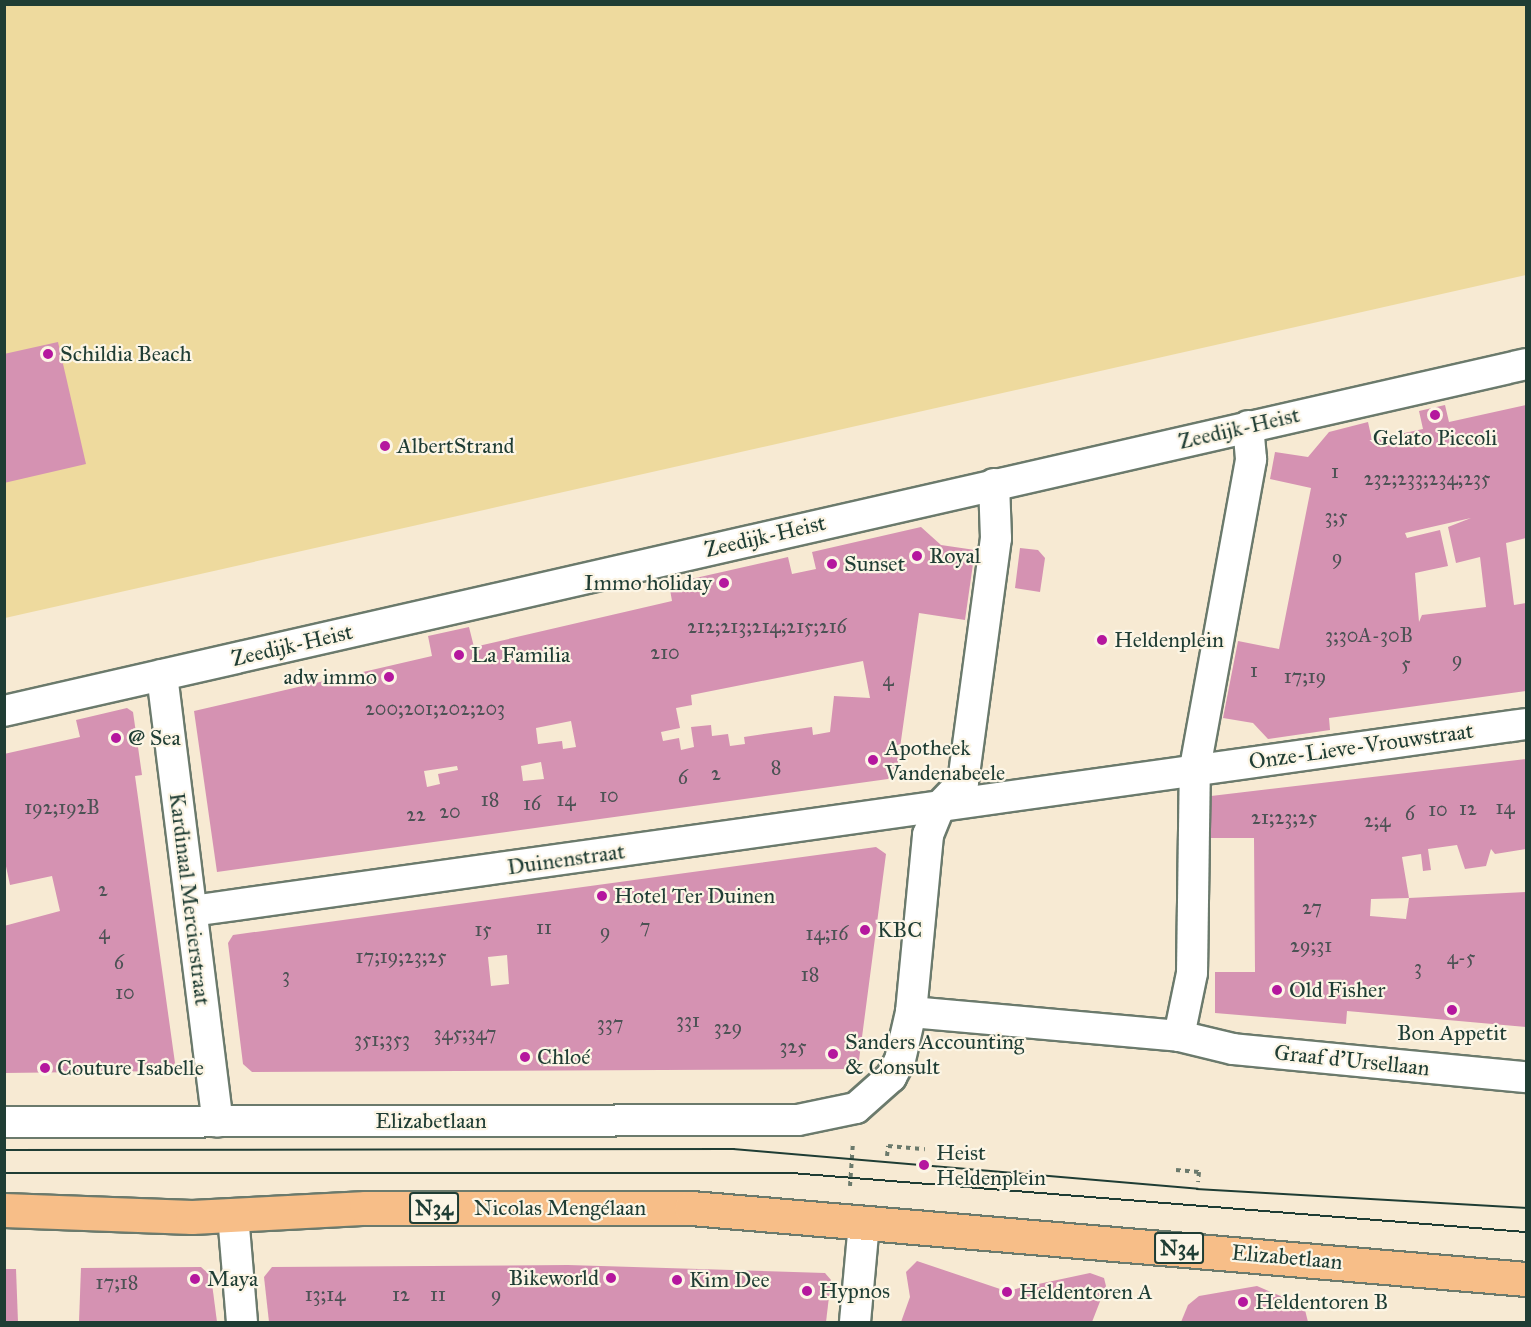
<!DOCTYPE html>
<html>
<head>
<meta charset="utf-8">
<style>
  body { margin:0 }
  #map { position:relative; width:1531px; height:1327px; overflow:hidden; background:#f7ead3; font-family:"IM FELL Great Primer",serif }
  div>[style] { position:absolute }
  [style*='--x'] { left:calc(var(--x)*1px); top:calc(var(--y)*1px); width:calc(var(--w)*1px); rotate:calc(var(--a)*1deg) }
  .sand>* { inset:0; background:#eeda9e }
  .building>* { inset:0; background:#d592b2 }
  .path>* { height:4px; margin-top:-2px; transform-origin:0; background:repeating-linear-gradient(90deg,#6b7a6c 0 4.5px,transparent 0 9px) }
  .roads { filter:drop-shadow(2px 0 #6b7a6c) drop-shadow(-2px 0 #6b7a6c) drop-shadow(0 2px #6b7a6c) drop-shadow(0 -2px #6b7a6c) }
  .street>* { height:30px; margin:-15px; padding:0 15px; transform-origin:15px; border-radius:15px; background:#fff }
  .primary>* { height:33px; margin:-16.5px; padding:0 16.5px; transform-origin:16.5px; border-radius:16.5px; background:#f7be88 }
  .tram>* { height:1.5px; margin:-0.75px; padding:0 0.75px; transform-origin:0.75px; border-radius:0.75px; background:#1f3d34 }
  .dots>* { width:16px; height:16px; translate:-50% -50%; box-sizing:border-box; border:3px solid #fcf5e5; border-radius:50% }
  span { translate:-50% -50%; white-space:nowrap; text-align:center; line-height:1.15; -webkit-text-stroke:4.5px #fcf5e5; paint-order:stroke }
  .number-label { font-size:20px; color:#4c5254 }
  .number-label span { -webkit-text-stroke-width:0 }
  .shield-label span { padding:2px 4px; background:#fcf5e5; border:2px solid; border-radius:4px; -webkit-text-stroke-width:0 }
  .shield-label { font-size:21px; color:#1f3d34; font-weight:700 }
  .poi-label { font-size:22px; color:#1f3d34 }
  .left { translate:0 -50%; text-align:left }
  .right { translate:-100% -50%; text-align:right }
  .street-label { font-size:22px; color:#1f3d34 }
  .frame { position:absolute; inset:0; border:6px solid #1f3d34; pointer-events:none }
</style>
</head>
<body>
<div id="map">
  <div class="sand">
    <i style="clip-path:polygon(4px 5px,1526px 5px,1526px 275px,5px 618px)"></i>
  </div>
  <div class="building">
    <i style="clip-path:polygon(58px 342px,86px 464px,4px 483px,4px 354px)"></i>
    <i style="clip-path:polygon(evenodd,1445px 405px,1449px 422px,1526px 405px,1526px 538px,1506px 543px,1514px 605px,1526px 603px,1526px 691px,1329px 718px,1330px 730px,1268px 739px,1253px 723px,1223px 718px,1238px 641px,1279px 649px,1304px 523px,1311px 488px,1270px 479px,1275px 452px,1308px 457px,1329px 432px,1368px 422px,1372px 440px,1423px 429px,1419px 411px,1445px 405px,1471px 518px,1448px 527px,1456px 563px,1480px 557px,1486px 607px,1422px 615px,1419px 622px,1415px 573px,1448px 566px,1440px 530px,1407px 538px,1405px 533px,1471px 518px)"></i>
    <i style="clip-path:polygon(evenodd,921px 527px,941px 545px,975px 550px,965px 620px,919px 613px,897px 769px,888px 779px,217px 872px,194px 711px,432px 656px,428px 636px,469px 627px,474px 647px,672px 601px,669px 584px,788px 557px,792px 574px,816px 569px,812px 552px,921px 527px,863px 661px,870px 698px,834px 696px,830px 732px,813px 735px,812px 727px,744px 737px,745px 744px,730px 746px,728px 734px,712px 736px,711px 725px,691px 727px,694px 747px,681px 750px,679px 738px,663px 741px,661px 732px,680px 728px,676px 708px,692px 705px,691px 695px,863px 661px,921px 527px,571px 721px,576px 747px,563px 749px,562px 741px,538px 744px,536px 728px,571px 721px,921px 527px,541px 762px,544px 779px,523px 781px,521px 766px,541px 762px,921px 527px,457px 766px,458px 770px,438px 774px,440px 784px,427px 787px,424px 771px,457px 766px)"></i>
    <i style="clip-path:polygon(1020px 548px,1038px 550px,1045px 558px,1040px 592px,1015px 588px)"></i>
    <i style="clip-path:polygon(127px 708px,133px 712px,142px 775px,135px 776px,175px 1063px,168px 1071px,4px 1073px,4px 926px,60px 911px,52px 876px,10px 885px,4px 857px,4px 754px,80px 737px,76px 720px)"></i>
    <i style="clip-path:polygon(1526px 759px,1526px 849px,1495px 854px,1491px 849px,1486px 866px,1465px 869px,1457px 845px,1428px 849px,1431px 870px,1423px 871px,1421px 854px,1402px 857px,1409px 898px,1371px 899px,1370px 916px,1406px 919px,1409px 898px,1526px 892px,1526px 1027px,1347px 1011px,1346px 1024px,1215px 1013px,1215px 972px,1255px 972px,1254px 838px,1211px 838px,1211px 796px)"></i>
    <i style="clip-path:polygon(evenodd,876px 847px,886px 854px,859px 1060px,849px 1069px,252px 1072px,243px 1064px,228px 943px,233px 935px,876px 847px,507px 955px,509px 984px,491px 986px,488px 957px,507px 955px)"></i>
    <i style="clip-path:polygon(917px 1261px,1006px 1291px,1090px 1273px,1104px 1278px,1106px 1286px,1092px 1322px,901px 1322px,910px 1297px,906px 1272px)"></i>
    <i style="clip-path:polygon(568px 1265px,825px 1273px,831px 1280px,826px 1322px,269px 1322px,264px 1277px,272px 1267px)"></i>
    <i style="clip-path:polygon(201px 1267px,211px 1276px,217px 1322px,79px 1322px,81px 1268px)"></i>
    <i style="clip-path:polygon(4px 1269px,16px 1269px,18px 1322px,4px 1322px)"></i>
    <i style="clip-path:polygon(1257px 1286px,1304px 1306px,1308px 1322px,1181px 1322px,1188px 1305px,1199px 1296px)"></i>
  </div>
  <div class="path">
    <i style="--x:887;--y:1156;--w:10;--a:-84"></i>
    <i style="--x:888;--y:1146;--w:37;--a:5"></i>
    <i style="--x:1176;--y:1170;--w:23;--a:5"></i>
    <i style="--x:1199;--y:1172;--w:10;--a:96"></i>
    <i style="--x:850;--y:1186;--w:44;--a:-86.1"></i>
  </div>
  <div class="roads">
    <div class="street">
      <i style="--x:162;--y:675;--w:450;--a:82.9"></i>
      <i style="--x:4;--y:711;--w:1561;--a:-12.84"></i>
      <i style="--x:192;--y:911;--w:1347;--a:-7.98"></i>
      <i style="--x:911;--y:1012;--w:269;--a:5.1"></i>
      <i style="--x:1179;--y:1036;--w:56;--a:13.5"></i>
      <i style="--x:1233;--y:1049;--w:294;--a:5.5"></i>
      <i style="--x:1179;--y:1036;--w:64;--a:-78.3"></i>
      <i style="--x:1192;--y:973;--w:205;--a:-89.2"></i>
      <i style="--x:1195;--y:768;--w:314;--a:-79.7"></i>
      <i style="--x:1251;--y:459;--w:33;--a:-95"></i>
      <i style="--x:4;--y:1122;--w:794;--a:-0.14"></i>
      <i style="--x:798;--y:1120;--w:59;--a:-11.7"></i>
      <i style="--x:856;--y:1108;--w:47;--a:-41.5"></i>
      <i style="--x:891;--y:1077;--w:19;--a:-62"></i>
      <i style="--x:900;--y:1060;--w:49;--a:-77.1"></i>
      <i style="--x:911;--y:1012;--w:178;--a:-84.5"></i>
      <i style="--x:928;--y:835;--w:31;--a:-68"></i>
      <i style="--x:940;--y:806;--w:33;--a:-46"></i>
      <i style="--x:963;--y:782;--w:246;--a:-82.3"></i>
      <i style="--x:996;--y:538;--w:54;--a:-92.1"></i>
      <i style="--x:233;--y:1215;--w:107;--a:85.2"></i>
      <i style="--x:855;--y:1322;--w:99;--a:-84.8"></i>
    </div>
    <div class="primary">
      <i style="--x:4;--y:1210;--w:188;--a:2.1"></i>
      <i style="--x:192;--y:1217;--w:174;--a:-3"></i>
      <i style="--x:366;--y:1208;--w:325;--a:0"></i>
      <i style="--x:691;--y:1208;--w:838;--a:4.86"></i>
    </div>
  </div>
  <div class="tram">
    <i style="--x:4;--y:1150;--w:730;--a:-0.08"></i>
    <i style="--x:734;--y:1149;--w:465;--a:4.9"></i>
    <i style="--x:1197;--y:1189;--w:330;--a:3.3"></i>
    <i style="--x:4;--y:1173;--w:788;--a:0"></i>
    <i style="--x:792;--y:1173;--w:736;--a:4.6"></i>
  </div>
  <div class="dots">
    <i style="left:48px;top:354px;background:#b5179e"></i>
    <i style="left:1435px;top:415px;background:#b5179e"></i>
    <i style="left:385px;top:446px;background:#b5179e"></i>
    <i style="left:917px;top:556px;background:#b5179e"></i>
    <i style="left:832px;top:564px;background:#b5179e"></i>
    <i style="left:724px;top:583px;background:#b5179e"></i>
    <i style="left:1102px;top:640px;background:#b5179e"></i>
    <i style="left:459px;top:655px;background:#b5179e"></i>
    <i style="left:389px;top:677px;background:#b5179e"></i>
    <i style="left:116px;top:738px;background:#b5179e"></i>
    <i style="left:873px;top:760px;background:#b5179e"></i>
    <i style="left:602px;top:896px;background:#b5179e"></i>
    <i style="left:865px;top:930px;background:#b5179e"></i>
    <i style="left:1277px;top:990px;background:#b5179e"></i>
    <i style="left:1452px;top:1010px;background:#b5179e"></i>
    <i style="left:833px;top:1054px;background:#b5179e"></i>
    <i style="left:525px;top:1057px;background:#b5179e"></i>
    <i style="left:45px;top:1068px;background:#b5179e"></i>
    <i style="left:924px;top:1165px;background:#b5179e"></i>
    <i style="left:611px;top:1278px;background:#b5179e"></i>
    <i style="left:195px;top:1279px;background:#b5179e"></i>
    <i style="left:677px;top:1280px;background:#b5179e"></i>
    <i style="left:807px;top:1291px;background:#b5179e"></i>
    <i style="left:1007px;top:1292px;background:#b5179e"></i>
    <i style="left:1243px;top:1302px;background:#b5179e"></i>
  </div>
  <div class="number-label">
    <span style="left:1335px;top:471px">1</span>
    <span style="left:1427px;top:478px">232;233;234;235</span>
    <span style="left:1336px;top:516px">3;5</span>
    <span style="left:1337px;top:557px">9</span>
    <span style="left:767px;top:626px">212;213;214;215;216</span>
    <span style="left:1369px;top:635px">3;30A-30B</span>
    <span style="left:665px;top:652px">210</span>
    <span style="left:1457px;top:659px">9</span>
    <span style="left:1406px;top:663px">5</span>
    <span style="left:1254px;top:670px">1</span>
    <span style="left:1305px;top:676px">17;19</span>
    <span style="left:888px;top:679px">4</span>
    <span style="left:435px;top:708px">200;201;202;203</span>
    <span style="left:776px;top:767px">8</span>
    <span style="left:716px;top:773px">2</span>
    <span style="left:683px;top:777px">6</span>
    <span style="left:609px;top:795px">10</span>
    <span style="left:490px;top:799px">18</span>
    <span style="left:566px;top:799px">14</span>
    <span style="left:532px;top:803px">16</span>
    <span style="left:62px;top:807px">192;192B</span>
    <span style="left:1505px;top:807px">14</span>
    <span style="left:1468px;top:808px">12</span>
    <span style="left:1438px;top:809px">10</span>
    <span style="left:450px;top:811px">20</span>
    <span style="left:1410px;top:813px">6</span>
    <span style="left:416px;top:814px">22</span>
    <span style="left:1284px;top:817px">21;23;25</span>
    <span style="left:1377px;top:820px">2;4</span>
    <span style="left:103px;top:889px">2</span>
    <span style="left:1312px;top:907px">27</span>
    <span style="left:645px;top:926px">7</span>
    <span style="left:544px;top:927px">11</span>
    <span style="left:483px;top:929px">15</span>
    <span style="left:605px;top:931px">9</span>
    <span style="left:104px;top:932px">4</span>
    <span style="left:827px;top:933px">14;16</span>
    <span style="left:1311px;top:945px">29;31</span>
    <span style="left:401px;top:956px">17;19;23;25</span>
    <span style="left:1461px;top:957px">4-5</span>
    <span style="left:119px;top:962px">6</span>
    <span style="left:1418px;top:967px">3</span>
    <span style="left:810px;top:974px">18</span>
    <span style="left:286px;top:975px">3</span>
    <span style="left:125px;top:992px">10</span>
    <span style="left:688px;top:1020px">331</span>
    <span style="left:610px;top:1023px">337</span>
    <span style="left:728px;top:1027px">329</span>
    <span style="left:465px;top:1033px">345;347</span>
    <span style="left:382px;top:1039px">351;353</span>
    <span style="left:793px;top:1046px">325</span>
    <span style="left:117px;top:1282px">17;18</span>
    <span style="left:325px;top:1294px">13;14</span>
    <span style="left:401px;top:1294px">12</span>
    <span style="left:438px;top:1294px">11</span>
    <span style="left:496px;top:1294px">9</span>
  </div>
  <div class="shield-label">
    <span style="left:434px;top:1208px">N34</span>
    <span style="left:1179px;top:1248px">N34</span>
  </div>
  <div class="poi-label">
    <span class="left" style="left:60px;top:354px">Schildia Beach</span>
    <span style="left:1435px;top:438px">Gelato Piccoli</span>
    <span class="left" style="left:397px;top:446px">AlbertStrand</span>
    <span class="left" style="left:929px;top:556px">Royal</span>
    <span class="left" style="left:844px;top:564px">Sunset</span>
    <span class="right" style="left:712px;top:583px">Immo holiday</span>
    <span class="left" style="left:1114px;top:640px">Heldenplein</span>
    <span class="left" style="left:471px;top:655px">La Familia</span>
    <span class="right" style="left:377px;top:677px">adw immo</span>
    <span class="left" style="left:128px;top:738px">@ Sea</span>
    <span class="left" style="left:885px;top:760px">Apotheek<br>Vandenabeele</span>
    <span class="left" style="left:614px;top:896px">Hotel Ter Duinen</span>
    <span class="left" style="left:877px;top:930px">KBC</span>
    <span class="left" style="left:1289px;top:990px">Old Fisher</span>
    <span style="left:1452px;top:1033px">Bon Appetit</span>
    <span class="left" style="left:845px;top:1054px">Sanders Accounting<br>&amp; Consult</span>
    <span class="left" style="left:537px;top:1057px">Chloé</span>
    <span class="left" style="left:57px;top:1068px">Couture Isabelle</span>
    <span class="left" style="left:936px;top:1165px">Heist<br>Heldenplein</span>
    <span class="right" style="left:599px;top:1278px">Bikeworld</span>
    <span class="left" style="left:207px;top:1279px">Maya</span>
    <span class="left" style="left:689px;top:1280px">Kim Dee</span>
    <span class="left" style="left:819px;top:1291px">Hypnos</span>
    <span class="left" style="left:1019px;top:1292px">Heldentoren A</span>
    <span class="left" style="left:1255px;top:1302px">Heldentoren B</span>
  </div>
  <div class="street-label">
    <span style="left:1239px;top:428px;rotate:-13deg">Zeedijk-Heist</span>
    <span style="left:765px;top:536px;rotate:-13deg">Zeedijk-Heist</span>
    <span style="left:292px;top:645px;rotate:-13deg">Zeedijk-Heist</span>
    <span style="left:1361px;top:746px;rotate:-8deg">Onze-Lieve-Vrouwstraat</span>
    <span style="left:566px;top:859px;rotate:-8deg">Duinenstraat</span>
    <span style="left:190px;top:899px;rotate:83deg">Kardinaal Mercierstraat</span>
    <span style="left:1352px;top:1060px;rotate:6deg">Graaf d'Ursellaan</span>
    <span style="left:431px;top:1121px">Elizabetlaan</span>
    <span style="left:560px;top:1208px">Nicolas Mengélaan</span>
    <span style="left:1287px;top:1257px;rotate:5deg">Elizabetlaan</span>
  </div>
  <div class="frame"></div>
</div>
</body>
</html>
